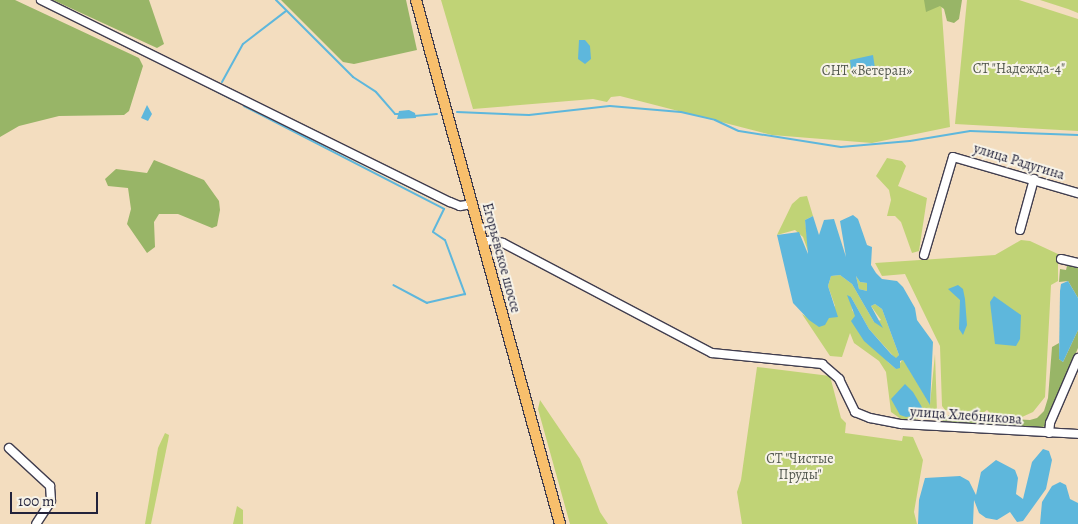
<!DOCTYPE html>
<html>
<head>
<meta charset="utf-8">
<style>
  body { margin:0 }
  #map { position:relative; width:1078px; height:524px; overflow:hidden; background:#f3ddbf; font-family:Alegreya,serif }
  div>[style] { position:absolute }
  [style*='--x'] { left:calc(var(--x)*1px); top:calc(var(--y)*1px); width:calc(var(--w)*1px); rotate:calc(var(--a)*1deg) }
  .green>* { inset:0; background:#c0d376 }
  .forest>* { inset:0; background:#98b567 }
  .water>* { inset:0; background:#5eb7dc }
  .stream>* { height:2px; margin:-1px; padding:0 1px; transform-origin:1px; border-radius:1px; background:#5eb7dc }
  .roads { filter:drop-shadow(1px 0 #413e4f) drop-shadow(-1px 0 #413e4f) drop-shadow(0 1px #413e4f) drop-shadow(0 -1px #413e4f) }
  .minor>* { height:8px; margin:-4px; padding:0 4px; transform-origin:4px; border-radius:4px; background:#fff }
  .major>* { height:10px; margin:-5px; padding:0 5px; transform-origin:5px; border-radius:5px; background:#f8bf6c }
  span { translate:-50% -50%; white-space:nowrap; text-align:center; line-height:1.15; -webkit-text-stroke:4px #f7f3e8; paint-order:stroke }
  .park-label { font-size:14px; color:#51574d }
  .street-label { font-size:14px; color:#22223b }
  .scale { position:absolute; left:10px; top:492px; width:88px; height:22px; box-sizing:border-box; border:2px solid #22223b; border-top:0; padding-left:6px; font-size:15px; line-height:18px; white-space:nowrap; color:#22223b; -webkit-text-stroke:4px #f7f3e8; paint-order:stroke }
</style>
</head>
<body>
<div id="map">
  <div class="green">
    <i style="clip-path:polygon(441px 0,941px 0,950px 127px,872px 143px,772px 135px,620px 96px,611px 97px,607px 102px,593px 99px,473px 109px)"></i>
    <i style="clip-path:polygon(967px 0,1019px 0,1078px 19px,1078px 131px,955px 124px)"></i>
    <i style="clip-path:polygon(1040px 0,1078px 0,1078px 13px,1068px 9px)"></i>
    <i style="clip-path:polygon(887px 158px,902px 161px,906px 166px,898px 186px,927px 198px,919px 251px,912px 253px,901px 222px,895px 216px,887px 216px,891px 200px,889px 190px,876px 176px)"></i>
    <i style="clip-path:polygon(807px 196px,813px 216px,805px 220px,809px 254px,803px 237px,795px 230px,777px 235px,792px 204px,800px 197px)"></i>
    <i style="clip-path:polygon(1021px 240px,1030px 241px,1058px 254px,1058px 281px,1051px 285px,1045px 397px,1033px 412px,1022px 417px,991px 414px,987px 410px,983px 413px,945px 410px,942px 406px,940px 346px,905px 274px,882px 276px,875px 263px,995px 255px)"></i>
    <i style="clip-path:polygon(840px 275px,852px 284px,874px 322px,881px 320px,871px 306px,875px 304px,882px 309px,899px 355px,896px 359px,869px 329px,851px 297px,852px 310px,888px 362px,896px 369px,903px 359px,930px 404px,935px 354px,937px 412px,913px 420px,901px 419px,891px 412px,886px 372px,879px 361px,854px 343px,850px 333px,842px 357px,830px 356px,802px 314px,816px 323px,835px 306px,828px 286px,831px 276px)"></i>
    <i style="clip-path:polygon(856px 276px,860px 282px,867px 283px,867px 291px,859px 289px)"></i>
    <i style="clip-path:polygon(757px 367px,830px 376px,841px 418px,846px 423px,845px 433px,902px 441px,903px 436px,913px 437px,923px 460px,914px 512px,917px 524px,742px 524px,737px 492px,741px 480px)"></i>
    <i style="clip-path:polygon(540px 400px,580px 459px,600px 512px,608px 524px,570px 524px,538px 409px)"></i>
    <i style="clip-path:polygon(165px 433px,169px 435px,168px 441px,151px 524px,145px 524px,158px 448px)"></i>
    <i style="clip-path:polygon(237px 506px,243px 510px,243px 524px,233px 524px)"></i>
  </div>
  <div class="forest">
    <i style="clip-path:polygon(0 0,15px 0,139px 58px,143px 66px,129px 111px,124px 115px,59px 116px,19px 126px,0 137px)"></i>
    <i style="clip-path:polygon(53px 0,149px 0,164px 44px,157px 48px)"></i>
    <i style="clip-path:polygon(281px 0,406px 0,417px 50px,354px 64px,343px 62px)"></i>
    <i style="clip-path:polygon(924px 0,962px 0,959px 19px,954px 23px,947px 21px,944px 9px,940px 6px,926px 12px)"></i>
    <i style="clip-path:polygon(154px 160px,204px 180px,219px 201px,220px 210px,217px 226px,212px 228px,178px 214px,159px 214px,154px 222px,155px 247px,147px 253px,127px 224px,131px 209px,128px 188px,108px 186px,105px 179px,116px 169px,147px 173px)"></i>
    <i style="clip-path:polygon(1068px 262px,1078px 266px,1078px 298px,1068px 281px,1059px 282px,1060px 269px,1066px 270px)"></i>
    <i style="clip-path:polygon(1078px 330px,1078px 348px,1045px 426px,1038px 429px,942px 421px,949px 415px,1030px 420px,1037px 418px,1044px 411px,1048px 398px,1052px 347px,1059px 343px,1059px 359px,1063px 362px)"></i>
  </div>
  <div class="water">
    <i style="clip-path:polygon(579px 40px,585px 40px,590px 46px,591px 59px,585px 64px,578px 59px)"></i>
    <i style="clip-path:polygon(873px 55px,876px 75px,852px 76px,850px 60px)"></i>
    <i style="clip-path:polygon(147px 105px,152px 114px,148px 121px,141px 118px)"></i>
    <i style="clip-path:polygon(409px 110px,415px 113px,416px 118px,397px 119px,399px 111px)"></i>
    <i style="clip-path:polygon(evenodd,853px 215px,858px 219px,867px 245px,872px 247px,871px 265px,876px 273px,882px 279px,897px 281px,903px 287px,915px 308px,917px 320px,933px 342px,930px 405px,903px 360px,900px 361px,900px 368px,896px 369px,864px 341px,851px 321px,855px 316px,847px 295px,851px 297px,869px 329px,891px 354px,896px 358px,899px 355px,882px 309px,875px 304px,871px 306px,883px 328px,874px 322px,852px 284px,840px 275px,831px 276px,828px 286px,838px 317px,829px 318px,825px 325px,819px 327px,809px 320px,793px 303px,777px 235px,799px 232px,808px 254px,805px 220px,813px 216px,819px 235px,824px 220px,834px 219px,846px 257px,840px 221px,853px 215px,856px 276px,860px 282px,867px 283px,867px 291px,859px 289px,856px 276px)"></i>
    <i style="clip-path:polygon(1068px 281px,1078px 298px,1078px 330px,1063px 362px,1059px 359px,1060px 291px,1061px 284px)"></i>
    <i style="clip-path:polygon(958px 285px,963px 289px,965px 299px,967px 325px,963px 335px,959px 329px,960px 300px,948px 289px)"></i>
    <i style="clip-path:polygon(994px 296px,1021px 315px,1020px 339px,1016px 346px,995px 344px,990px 302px)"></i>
    <i style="clip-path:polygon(905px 384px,913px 392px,926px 414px,906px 417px,900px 415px,891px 399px)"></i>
    <i style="clip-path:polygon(1043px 449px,1049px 451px,1052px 460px,1046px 489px,1023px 521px,1017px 522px,1010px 512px,997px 520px,986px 518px,979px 513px,974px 500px,973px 524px,918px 524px,919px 500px,925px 478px,960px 476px,969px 481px,976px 495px,981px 472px,996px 460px,1015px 470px,1018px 478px,1016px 494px,1023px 499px,1032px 462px)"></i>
    <i style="clip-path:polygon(1060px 482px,1066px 485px,1070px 499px,1078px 503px,1078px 524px,1040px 524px,1042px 502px,1052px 486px)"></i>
  </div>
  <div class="stream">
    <i style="--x:276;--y:0;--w:109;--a:45"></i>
    <i style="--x:353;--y:77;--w:27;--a:33"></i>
    <i style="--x:376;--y:92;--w:29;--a:49"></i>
    <i style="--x:395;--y:114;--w:5;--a:0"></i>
    <i style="--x:222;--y:82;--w:43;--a:-61.1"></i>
    <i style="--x:243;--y:44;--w:54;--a:-37.5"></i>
    <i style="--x:218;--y:92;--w:17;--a:28"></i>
    <i style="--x:244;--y:106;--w:225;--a:27.2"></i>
    <i style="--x:444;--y:209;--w:25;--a:116"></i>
    <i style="--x:433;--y:232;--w:14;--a:34"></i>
    <i style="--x:445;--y:240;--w:58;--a:69.7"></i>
    <i style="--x:465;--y:294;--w:39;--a:167"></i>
    <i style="--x:427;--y:303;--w:38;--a:-152"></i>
    <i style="--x:457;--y:112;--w:72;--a:2.4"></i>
    <i style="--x:529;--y:115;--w:81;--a:-6.3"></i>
    <i style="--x:610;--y:106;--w:71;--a:4.8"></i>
    <i style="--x:681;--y:112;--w:35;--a:13"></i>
    <i style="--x:715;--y:120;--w:26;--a:25"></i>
    <i style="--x:739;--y:131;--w:103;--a:8.9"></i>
    <i style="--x:841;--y:147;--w:69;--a:-5"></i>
    <i style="--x:910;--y:141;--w:61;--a:-9.5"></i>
    <i style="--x:970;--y:131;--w:108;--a:2.1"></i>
    <i style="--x:414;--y:116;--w:23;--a:-5"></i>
  </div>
  <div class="roads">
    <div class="minor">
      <i style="--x:41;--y:0;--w:456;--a:26.3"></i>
      <i style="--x:450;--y:202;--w:11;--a:22"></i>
      <i style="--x:460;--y:206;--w:12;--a:-9"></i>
      <i style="--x:1020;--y:230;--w:53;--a:-74.6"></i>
      <i style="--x:482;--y:242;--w:10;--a:-11"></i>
      <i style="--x:492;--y:240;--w:11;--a:15"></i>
      <i style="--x:503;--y:243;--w:236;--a:27.8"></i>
      <i style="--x:712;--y:353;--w:111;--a:5.7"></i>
      <i style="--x:822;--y:364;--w:23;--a:41"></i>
      <i style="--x:839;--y:379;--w:37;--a:64"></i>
      <i style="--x:855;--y:412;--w:16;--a:22"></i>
      <i style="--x:870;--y:418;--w:32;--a:11"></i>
      <i style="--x:901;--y:424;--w:177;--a:3.2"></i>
      <i style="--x:924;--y:255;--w:102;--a:-73.5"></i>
      <i style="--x:953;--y:157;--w:130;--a:16.1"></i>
      <i style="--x:1061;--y:259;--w:17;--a:13"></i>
      <i style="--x:1049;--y:433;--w:10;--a:-84"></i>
      <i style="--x:1050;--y:423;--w:71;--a:-66.7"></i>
      <i style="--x:9;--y:448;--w:56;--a:42.8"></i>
      <i style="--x:50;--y:486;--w:15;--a:86"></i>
      <i style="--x:51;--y:501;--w:27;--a:123"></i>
    </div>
    <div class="major">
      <i style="--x:416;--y:0;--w:543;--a:74.63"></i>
    </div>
  </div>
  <div class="park-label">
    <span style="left:1019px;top:69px">СТ "Надежда-4"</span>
    <span style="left:867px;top:71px">СНТ «Ветеран»</span>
    <span style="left:800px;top:467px">СТ "Чистые<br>Пруды"</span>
  </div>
  <div class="street-label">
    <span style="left:1019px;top:162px;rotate:17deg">улица Радугина</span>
    <span style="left:501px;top:258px;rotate:75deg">Егорьевское шоссе</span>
    <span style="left:966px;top:416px;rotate:4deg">улица Хлебникова</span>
  </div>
  <div class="scale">100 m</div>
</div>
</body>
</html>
